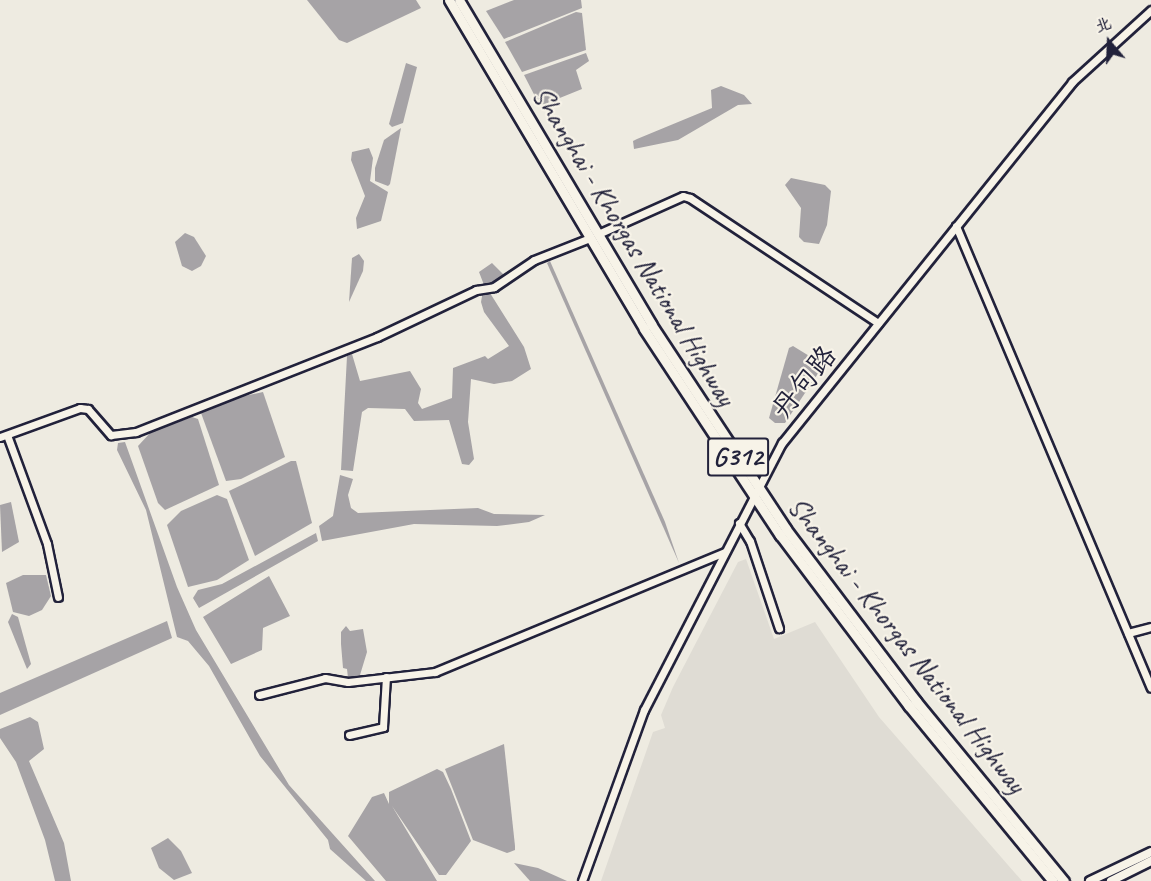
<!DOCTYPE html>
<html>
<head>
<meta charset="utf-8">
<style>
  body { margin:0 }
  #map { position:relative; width:1151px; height:881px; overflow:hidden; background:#eeebe1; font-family:Caveat,"LXGW WenKai TC",sans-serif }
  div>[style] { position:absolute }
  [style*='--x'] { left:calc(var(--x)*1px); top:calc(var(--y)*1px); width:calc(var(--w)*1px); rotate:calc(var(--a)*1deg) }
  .built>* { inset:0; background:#dfdcd4 }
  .water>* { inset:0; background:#a6a3a6 }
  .roads { filter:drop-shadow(2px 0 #22223b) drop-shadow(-2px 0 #22223b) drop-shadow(0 2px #22223b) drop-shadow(0 -2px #22223b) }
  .minor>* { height:7px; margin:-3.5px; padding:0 3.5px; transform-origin:3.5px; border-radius:3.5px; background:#f7f3e8 }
  .major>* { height:8px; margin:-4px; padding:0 4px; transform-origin:4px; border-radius:4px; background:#f7f3e8 }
  .highway>* { height:9px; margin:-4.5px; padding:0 4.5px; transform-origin:4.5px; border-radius:4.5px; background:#f7f3e8 }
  span { translate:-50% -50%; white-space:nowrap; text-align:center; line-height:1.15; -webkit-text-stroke:4.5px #f7f3e8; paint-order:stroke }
  .shield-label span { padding:2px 4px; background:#f7f3e8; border:2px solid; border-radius:4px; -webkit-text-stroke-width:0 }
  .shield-label { font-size:27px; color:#22223b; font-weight:700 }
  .street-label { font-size:28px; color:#22223b }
  .north { position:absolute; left:1079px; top:12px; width:60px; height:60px; -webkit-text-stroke:4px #f7f3e8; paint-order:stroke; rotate:341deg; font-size:16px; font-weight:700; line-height:24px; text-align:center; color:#22223b }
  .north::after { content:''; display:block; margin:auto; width:21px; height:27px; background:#22223b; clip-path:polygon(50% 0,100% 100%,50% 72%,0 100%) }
</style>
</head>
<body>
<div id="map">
  <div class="built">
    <i style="clip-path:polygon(746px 559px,774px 639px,815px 622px,879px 717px,1022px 881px,601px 881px,653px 732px,665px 728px,661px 715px,673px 687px,738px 562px)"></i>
  </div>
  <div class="water">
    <i style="clip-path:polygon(307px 0,416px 0,421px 8px,347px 43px,339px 40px)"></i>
    <i style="clip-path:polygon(514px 0,581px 0,582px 8px,504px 39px,486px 11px)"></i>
    <i style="clip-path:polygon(576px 12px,582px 13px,586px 50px,522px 72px,505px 42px)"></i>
    <i style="clip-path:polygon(586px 53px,589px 61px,576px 70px,582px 89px,540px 106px,524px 75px)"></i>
    <i style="clip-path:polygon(406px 63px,417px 67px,403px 123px,392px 127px,389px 124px)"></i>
    <i style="clip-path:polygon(721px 86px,744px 95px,752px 104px,738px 105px,678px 140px,634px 149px,633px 141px,637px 139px,712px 108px,711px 90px)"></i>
    <i style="clip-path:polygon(401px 128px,390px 184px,388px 186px,375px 181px,375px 168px,384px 140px)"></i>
    <i style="clip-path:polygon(369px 148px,373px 158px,370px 181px,388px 192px,381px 221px,357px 229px,356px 218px,365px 196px,351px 160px,352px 152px)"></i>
    <i style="clip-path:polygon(791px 178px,825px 185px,831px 191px,827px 225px,819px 244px,804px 242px,799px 237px,801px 208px,785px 185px)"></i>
    <i style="clip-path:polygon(185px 233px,194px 237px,206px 256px,201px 266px,192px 271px,182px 266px,175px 242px)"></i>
    <i style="clip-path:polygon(359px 254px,364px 261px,363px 271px,349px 302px,352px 258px)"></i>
    <i style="clip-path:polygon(550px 261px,665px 522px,679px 563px,547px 263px)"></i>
    <i style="clip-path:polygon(492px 263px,504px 275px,491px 285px,490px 293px,524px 347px,531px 369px,512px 381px,494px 384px,471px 379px,468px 422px,474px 459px,469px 465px,462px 464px,449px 420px,414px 421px,405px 409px,368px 408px,362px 412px,353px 471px,341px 470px,347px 356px,352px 354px,360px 381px,410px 371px,421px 389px,418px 403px,422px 409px,452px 398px,453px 368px,485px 356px,488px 359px,509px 346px,484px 312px,481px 302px,484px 285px,479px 272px)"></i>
    <i style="clip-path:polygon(793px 346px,819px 362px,821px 369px,785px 423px,775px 423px,769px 418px,789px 348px)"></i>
    <i style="clip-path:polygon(263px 392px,285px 457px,241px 479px,226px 481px,201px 413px,239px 397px)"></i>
    <i style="clip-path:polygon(192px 417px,198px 419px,219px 485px,165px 510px,158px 503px,138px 446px,151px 432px)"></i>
    <i style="clip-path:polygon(125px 442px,177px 587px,196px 630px,289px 785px,375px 881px,366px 881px,330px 849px,328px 840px,260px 756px,209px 666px,188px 641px,177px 637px,146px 510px,117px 450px,118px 443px)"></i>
    <i style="clip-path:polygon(291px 461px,296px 461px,312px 523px,255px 556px,229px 491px)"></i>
    <i style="clip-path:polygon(340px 475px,353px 479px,348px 495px,351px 508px,358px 513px,478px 508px,494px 514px,545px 515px,529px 522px,497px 526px,414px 524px,322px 541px,319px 526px,333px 516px)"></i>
    <i style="clip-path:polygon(217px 495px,227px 499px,249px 560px,217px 580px,188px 587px,167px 525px,181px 511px)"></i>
    <i style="clip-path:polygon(11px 502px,19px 542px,2px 552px,0 505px)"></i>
    <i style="clip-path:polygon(316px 533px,318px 541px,199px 608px,193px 598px,198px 590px,222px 584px)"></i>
    <i style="clip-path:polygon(23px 575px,46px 575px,51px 596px,42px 610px,29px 616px,13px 612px,6px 583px)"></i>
    <i style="clip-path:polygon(269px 576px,290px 616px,263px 628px,262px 650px,231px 664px,203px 617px)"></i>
    <i style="clip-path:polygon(12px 614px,18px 617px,31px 664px,27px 669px,8px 622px)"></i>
    <i style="clip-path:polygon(167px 621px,172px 638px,0 715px,0 693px)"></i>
    <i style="clip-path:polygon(346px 626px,350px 631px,363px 629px,367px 652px,360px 675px,348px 678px,347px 669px,343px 668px,341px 644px,341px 632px)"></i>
    <i style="clip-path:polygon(30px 717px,38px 722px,44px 749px,29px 761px,64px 843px,71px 881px,55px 881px,45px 840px,16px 762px,0 738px,0 729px)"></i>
    <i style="clip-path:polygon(504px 744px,515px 846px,515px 850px,507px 853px,473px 840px,445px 769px)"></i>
    <i style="clip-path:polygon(437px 769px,443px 772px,451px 789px,471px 841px,446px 875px,439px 875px,392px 806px,437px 881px,386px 881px,348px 836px,372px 797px,384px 793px,389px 804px,389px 792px)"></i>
    <i style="clip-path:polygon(168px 838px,181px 851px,192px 873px,174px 880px,159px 868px,151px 848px)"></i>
    <i style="clip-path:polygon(514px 863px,538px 868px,567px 881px,530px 881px)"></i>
  </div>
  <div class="roads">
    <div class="minor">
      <i style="--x:956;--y:226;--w:501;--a:67.12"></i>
      <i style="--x:598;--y:234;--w:93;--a:-24.1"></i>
      <i style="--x:683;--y:196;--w:7;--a:16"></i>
      <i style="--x:690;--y:198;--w:226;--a:33.6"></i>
      <i style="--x:7;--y:435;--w:116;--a:69.8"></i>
      <i style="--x:47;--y:544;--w:54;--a:78.3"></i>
      <i style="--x:0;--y:437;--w:85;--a:-19.9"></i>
      <i style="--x:80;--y:408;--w:8;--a:7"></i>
      <i style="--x:88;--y:409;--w:35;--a:49"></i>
      <i style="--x:111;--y:435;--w:25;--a:-7"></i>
      <i style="--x:136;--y:432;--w:259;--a:-21.5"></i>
      <i style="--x:377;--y:337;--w:110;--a:-25.4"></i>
      <i style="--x:476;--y:290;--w:18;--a:-9"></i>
      <i style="--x:494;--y:287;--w:48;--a:-34"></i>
      <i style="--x:534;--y:260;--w:60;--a:-21.4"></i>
      <i style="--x:739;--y:523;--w:21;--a:59"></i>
      <i style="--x:750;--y:541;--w:92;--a:71.6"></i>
      <i style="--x:1128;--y:633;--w:24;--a:-15"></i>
      <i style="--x:259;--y:695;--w:68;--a:-14.4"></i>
      <i style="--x:325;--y:678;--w:23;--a:10"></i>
      <i style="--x:348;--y:682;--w:88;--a:-6.6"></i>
      <i style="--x:435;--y:672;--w:313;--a:-22.5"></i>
      <i style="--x:349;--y:735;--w:35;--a:-13"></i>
      <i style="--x:383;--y:727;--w:50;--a:-86.6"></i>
      <i style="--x:582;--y:881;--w:182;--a:-70.1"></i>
      <i style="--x:644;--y:710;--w:301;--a:-62.7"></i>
      <i style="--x:782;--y:443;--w:463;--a:-51.2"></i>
      <i style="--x:1072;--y:82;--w:107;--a:-42.3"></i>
    </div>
    <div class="major">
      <i style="--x:1090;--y:881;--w:68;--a:-25.4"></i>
      <i style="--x:1111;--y:881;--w:45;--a:-26.6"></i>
    </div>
    <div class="highway">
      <i style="--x:449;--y:0;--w:382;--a:59.3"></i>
      <i style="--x:644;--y:329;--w:247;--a:56.6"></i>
      <i style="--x:780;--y:535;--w:214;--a:53"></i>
      <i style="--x:909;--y:706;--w:227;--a:50.6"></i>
      <i style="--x:459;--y:0;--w:377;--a:59.3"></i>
      <i style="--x:651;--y:324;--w:245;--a:56.6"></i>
      <i style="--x:786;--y:529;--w:216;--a:52.9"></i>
      <i style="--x:916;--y:701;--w:233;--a:50.6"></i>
    </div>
  </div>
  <div class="shield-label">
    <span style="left:738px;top:457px">G312</span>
  </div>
  <div class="street-label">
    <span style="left:634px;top:246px;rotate:59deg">Shanghai - Khorgas National Highway</span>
    <span style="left:804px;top:382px;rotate:-51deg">丹句路</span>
    <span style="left:907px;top:645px;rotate:52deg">Shanghai - Khorgas National Highway</span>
  </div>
  <div class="north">北</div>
</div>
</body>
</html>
